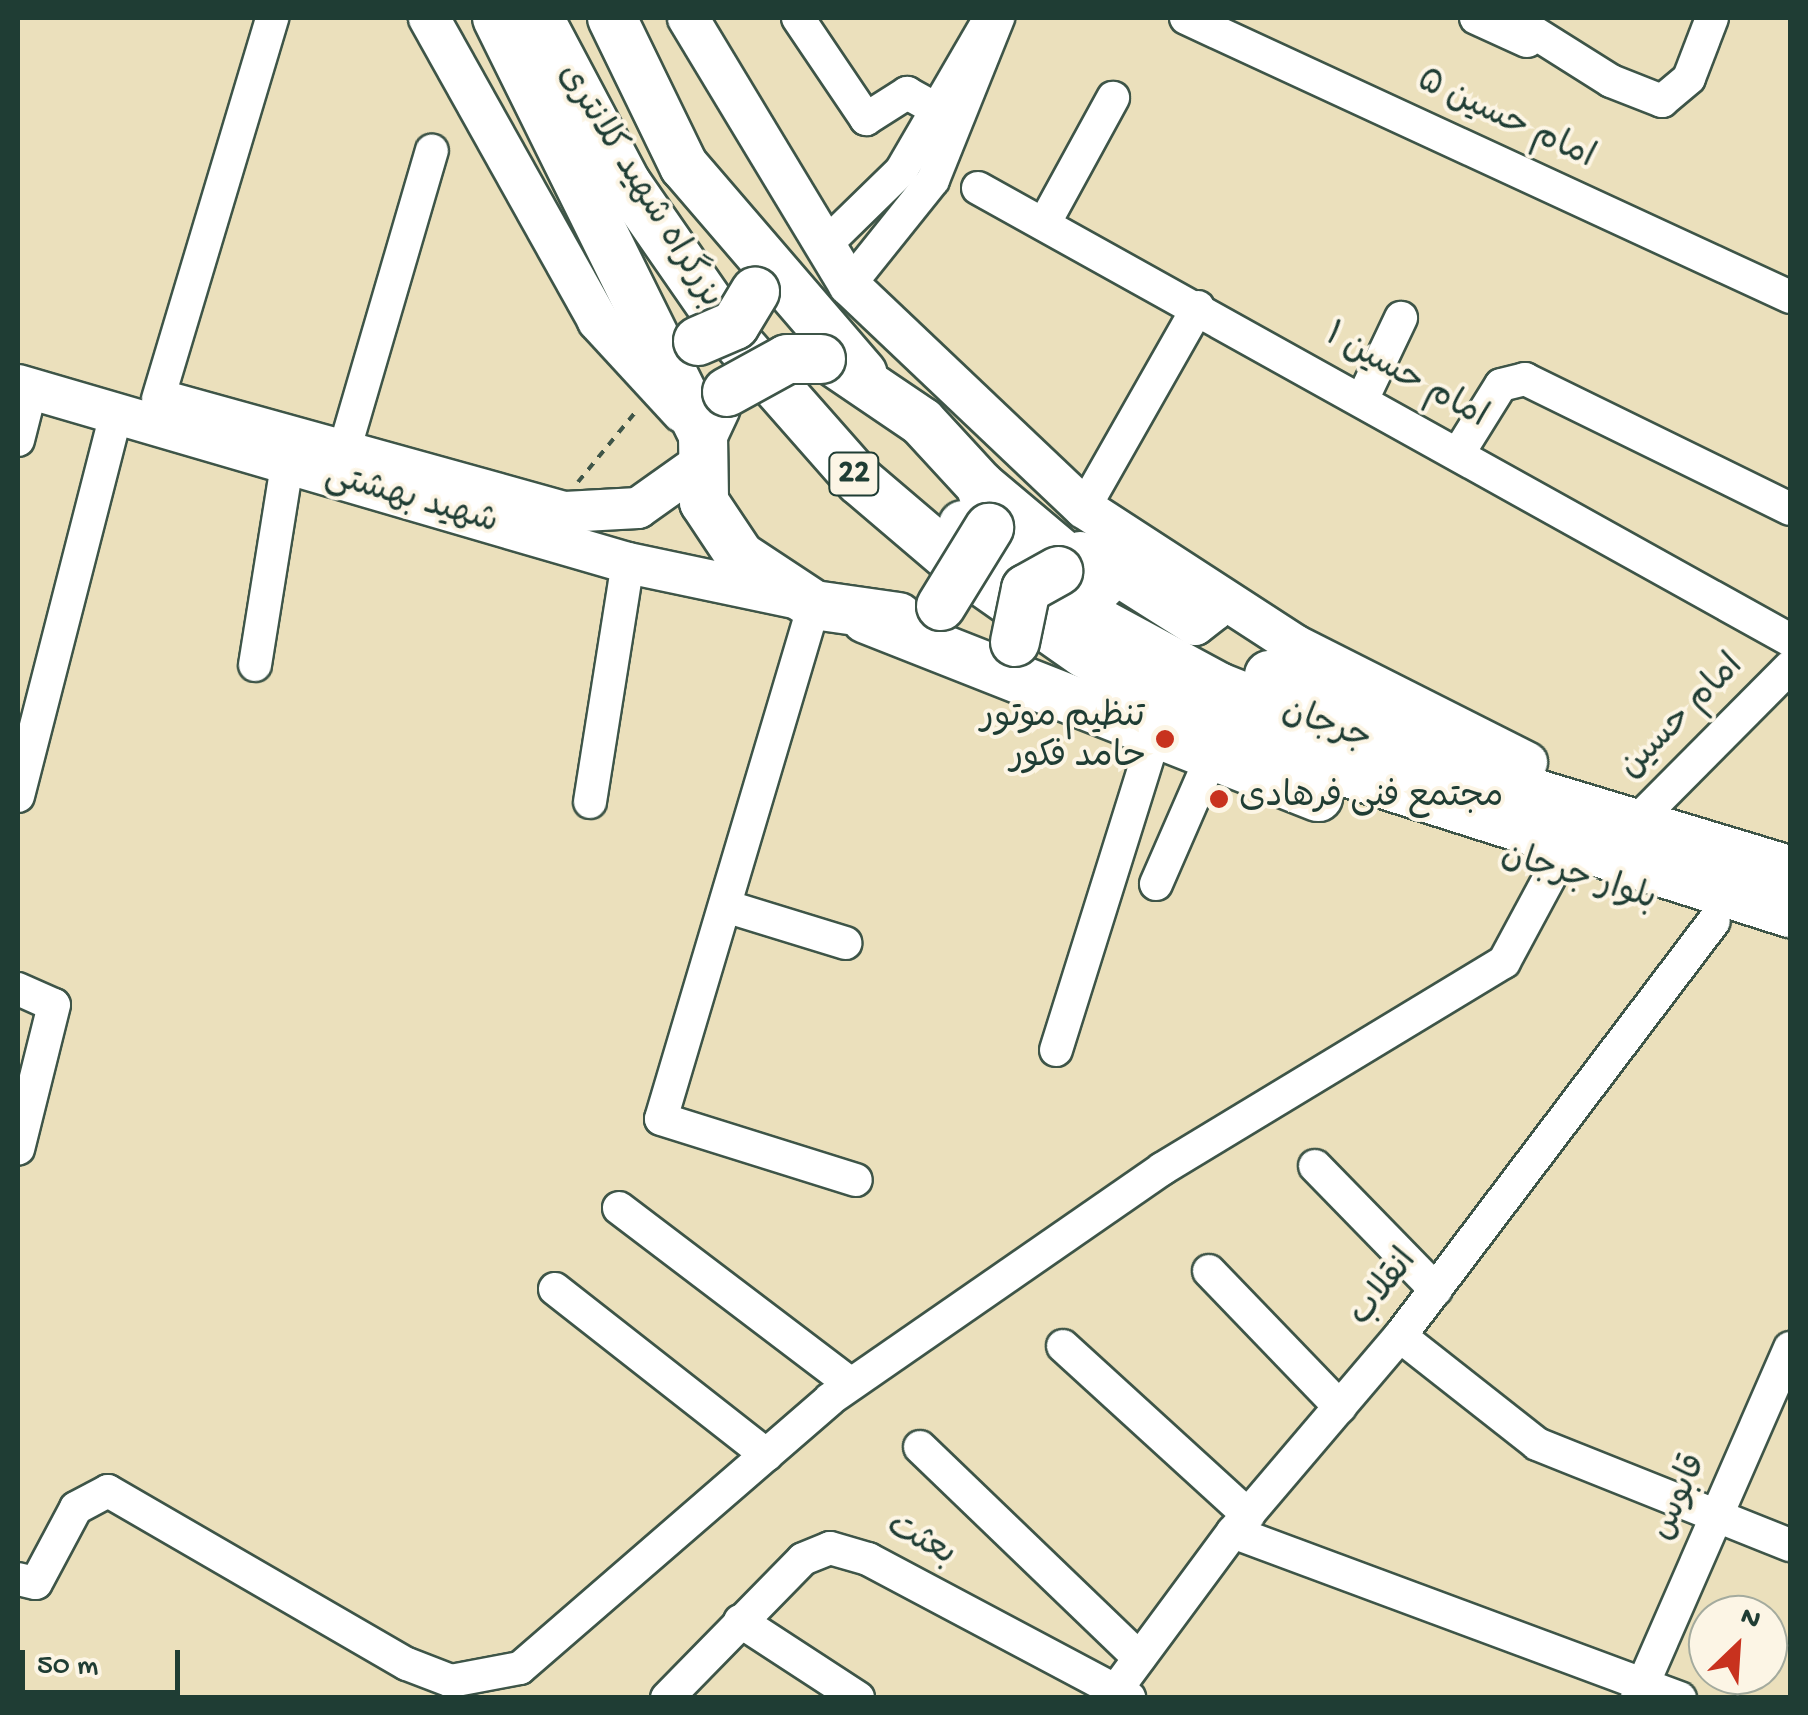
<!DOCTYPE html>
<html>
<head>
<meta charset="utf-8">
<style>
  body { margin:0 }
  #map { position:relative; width:1808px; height:1715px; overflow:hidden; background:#ebe0bc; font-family:"Gochi Hand","Playpen Sans Arabic",sans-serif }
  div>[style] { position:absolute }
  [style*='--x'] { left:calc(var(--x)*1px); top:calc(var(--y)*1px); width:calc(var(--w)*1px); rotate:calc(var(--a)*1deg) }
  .path>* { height:4px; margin-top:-2px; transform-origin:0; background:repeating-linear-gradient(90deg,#3e5548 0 8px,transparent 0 16px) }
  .roads { filter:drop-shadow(2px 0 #3e5548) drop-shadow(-2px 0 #3e5548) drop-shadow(0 2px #3e5548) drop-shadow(0 -2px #3e5548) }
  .minor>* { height:32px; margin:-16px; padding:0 16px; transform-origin:16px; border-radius:16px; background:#fff }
  .major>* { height:40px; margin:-20px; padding:0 20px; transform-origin:20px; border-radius:20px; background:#fff }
  .highway>* { height:48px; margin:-24px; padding:0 24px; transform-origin:24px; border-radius:24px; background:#fff }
  .bridges { filter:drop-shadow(2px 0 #3e5548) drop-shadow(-2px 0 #3e5548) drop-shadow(0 2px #3e5548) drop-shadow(0 -2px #3e5548) }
  .highway-bridge>* { height:48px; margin:-24px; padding:0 24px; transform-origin:24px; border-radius:24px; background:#fff }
  .dots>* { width:28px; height:28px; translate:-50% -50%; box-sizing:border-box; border:5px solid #fcf5e5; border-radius:50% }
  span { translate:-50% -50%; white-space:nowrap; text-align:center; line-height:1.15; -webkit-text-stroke:8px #fcf5e5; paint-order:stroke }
  .shield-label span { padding:2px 8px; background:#fcf5e5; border:2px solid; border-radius:8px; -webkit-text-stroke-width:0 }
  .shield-label { font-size:32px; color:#1f3d34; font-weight:700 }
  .street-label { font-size:35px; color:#1f3d34 }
  .poi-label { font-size:35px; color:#1f3d34 }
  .right { translate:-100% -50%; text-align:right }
  .left { translate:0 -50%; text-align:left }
  .frame { position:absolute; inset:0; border:20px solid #1f3d34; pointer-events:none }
  .north { position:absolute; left:1688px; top:1595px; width:100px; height:100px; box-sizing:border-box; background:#fcf5e5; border:2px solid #a4ab9e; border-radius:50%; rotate:25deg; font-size:28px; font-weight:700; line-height:40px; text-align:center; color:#1f3d34 }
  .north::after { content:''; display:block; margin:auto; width:35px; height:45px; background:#c8321e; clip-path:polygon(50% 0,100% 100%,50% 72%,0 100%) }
  .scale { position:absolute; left:20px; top:1650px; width:160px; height:45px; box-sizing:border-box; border:5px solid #1f3d34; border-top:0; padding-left:12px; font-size:30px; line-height:35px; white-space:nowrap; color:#1f3d34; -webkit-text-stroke:8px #fcf5e5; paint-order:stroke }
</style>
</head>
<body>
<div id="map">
  <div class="path">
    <i style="--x:578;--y:482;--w:94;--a:-50.6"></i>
  </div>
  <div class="roads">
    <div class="minor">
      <i style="--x:798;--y:18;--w:122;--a:56"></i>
      <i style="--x:866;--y:119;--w:49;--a:-32.4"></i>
      <i style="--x:907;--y:93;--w:33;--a:29"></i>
      <i style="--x:1186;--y:18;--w:665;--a:24.79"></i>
      <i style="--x:1476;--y:18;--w:56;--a:24.3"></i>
      <i style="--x:1511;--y:18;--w:118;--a:32.2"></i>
      <i style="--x:1611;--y:81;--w:55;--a:21.4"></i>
      <i style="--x:1662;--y:101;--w:35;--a:-40"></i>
      <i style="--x:1689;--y:78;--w:64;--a:-69"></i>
      <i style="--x:978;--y:188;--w:929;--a:29.1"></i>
      <i style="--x:1044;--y:224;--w:144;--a:-61.3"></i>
      <i style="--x:823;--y:247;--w:109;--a:-44.3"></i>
      <i style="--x:901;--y:171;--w:177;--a:-59.8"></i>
      <i style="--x:849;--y:285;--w:134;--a:-51.3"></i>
      <i style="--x:933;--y:180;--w:175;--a:-68.1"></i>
      <i style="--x:158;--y:399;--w:398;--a:-73.3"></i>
      <i style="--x:1362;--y:400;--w:91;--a:-64.6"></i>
      <i style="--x:18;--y:440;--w:53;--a:-75.7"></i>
      <i style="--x:344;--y:451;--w:313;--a:-73.7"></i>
      <i style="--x:1458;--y:454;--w:81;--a:-58.1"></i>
      <i style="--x:1501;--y:385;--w:25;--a:-14"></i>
      <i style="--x:1525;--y:379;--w:295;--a:26.1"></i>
      <i style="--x:1084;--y:508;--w:231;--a:-60.4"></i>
      <i style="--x:814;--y:605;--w:536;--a:106.58"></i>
      <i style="--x:661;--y:1119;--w:204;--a:17.4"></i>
      <i style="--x:255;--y:665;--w:203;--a:-80.9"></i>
      <i style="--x:18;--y:796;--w:393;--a:-75.6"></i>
      <i style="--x:590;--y:802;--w:242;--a:-81"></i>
      <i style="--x:1633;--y:825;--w:223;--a:-45.2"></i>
      <i style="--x:1156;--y:884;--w:137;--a:-66.4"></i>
      <i style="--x:725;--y:906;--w:126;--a:17.1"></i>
      <i style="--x:18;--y:989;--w:39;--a:24"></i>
      <i style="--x:54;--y:1005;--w:148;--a:104"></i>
      <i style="--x:1056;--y:1050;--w:330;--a:-72.6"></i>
      <i style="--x:1315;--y:1166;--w:173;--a:45.7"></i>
      <i style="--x:619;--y:1208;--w:291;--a:37.2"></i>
      <i style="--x:1209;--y:1271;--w:189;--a:46.1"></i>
      <i style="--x:555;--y:1289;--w:269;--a:38.1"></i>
      <i style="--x:1400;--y:1336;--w:174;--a:38.2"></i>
      <i style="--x:1537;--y:1444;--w:272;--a:21.8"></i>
      <i style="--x:1063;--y:1346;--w:251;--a:42.4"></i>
      <i style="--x:920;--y:1447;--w:304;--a:43.9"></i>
      <i style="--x:1233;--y:1532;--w:477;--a:20.4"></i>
      <i style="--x:18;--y:1579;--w:18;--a:13"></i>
      <i style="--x:36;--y:1583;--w:85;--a:-61.9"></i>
      <i style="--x:76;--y:1508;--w:36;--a:-28"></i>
      <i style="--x:108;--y:1491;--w:345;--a:30.1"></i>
      <i style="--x:407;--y:1664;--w:47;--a:21.1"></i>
      <i style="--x:451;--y:1681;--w:70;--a:-10.7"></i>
      <i style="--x:520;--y:1668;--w:410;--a:-40.9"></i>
      <i style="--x:830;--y:1399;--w:404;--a:-34.7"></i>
      <i style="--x:1162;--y:1169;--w:400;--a:-31.2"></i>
      <i style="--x:1504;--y:962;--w:103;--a:-61.7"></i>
      <i style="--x:740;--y:1621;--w:141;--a:33.1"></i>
      <i style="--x:667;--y:1698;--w:194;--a:-45.6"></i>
      <i style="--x:803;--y:1559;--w:29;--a:-22"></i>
      <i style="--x:830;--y:1548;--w:40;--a:16"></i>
      <i style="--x:868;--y:1559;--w:296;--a:28"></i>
      <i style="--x:1110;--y:1698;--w:207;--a:-53.5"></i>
      <i style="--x:1233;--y:1532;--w:257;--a:-49.6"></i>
      <i style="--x:1400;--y:1336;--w:520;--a:-52.89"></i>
      <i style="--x:1637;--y:1698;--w:382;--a:-66.4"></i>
    </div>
    <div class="major">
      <i style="--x:429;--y:18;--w:347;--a:60.8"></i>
      <i style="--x:598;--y:321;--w:124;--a:47.3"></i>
      <i style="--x:688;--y:18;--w:312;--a:58.9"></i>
      <i style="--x:849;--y:285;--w:324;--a:43.5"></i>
      <i style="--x:1084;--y:508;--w:252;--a:33"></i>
      <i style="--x:1295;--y:645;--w:260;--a:26.8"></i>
      <i style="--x:18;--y:385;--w:635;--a:16.27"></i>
      <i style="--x:628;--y:563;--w:175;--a:11.9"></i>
      <i style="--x:164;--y:401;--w:416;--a:15.5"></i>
      <i style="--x:565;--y:512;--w:73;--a:-3.1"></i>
      <i style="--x:638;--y:508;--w:76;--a:-35.4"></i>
      <i style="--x:1080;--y:552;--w:136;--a:32.4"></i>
      <i style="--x:1195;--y:625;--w:24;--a:-38"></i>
      <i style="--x:1214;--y:610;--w:15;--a:-90"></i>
    </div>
    <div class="highway">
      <i style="--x:497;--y:18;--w:465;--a:63.7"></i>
      <i style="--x:539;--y:18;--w:188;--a:62.1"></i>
      <i style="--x:627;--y:184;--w:186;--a:55.3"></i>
      <i style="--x:733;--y:337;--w:192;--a:48.6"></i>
      <i style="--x:860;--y:481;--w:131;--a:40.4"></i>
      <i style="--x:960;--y:566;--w:151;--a:35.1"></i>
      <i style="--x:1084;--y:653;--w:117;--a:29.2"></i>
      <i style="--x:1186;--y:710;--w:148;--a:21.9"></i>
      <i style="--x:1323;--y:765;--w:490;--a:17.6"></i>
      <i style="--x:612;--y:18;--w:165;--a:64.1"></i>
      <i style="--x:684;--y:166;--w:274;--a:49.3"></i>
      <i style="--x:835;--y:363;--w:105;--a:34.1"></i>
      <i style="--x:922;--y:422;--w:86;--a:47.4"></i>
      <i style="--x:980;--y:485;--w:31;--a:71"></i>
      <i style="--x:716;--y:407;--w:31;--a:115"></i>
      <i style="--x:703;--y:435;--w:67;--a:89.1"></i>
      <i style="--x:704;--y:502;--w:65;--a:56.3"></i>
      <i style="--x:740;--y:556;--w:89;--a:33.5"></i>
      <i style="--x:814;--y:605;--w:85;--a:8.1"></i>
      <i style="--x:980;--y:485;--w:157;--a:40.1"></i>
      <i style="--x:963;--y:525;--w:171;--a:35.5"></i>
      <i style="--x:1102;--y:624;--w:133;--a:28.3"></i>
      <i style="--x:1219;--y:687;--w:125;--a:21.6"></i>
      <i style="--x:1335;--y:733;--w:475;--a:16.8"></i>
      <i style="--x:866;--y:619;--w:486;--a:21.5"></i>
      <i style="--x:1269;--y:675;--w:184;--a:18.7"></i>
    </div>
  </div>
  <div class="bridges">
    <div class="highway-bridge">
      <i style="--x:698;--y:341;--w:40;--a:-23.4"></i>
      <i style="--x:735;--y:325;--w:39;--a:-59"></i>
      <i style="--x:727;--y:392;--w:68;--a:-28.8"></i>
      <i style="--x:787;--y:359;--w:34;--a:0"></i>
      <i style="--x:941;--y:606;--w:92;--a:-58.4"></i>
      <i style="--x:1015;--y:642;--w:54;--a:-78.3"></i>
      <i style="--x:1026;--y:589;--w:37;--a:-29"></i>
    </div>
  </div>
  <div class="dots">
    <i style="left:1165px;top:739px;background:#c8321e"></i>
    <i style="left:1219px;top:799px;background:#c8321e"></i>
  </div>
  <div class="shield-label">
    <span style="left:854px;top:474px">22</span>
  </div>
  <div class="street-label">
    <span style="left:1505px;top:121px;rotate:25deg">امام حسین ۵</span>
    <span style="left:638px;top:187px;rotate:58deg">بزرگراه شهید کلانتری</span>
    <span style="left:1405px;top:378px;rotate:29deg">امام حسین ۱</span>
    <span style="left:411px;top:501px;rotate:16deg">شهید بهشتی</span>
    <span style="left:1683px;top:718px;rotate:-45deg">امام حسین</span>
    <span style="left:1326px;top:727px;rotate:20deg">جرجان</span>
    <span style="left:1578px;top:879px;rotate:17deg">بلوار جرجان</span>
    <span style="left:1385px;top:1289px;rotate:-52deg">انقلاب</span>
    <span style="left:1681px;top:1498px;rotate:-66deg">قابوس</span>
    <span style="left:920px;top:1542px;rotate:28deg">بعثت</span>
  </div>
  <div class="poi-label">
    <span class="right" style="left:1145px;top:739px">تنظیم موتور<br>حامد فکور</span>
    <span class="left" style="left:1239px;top:799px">مجتمع فنی فرهادی</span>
  </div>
  <div class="frame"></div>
  <div class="north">N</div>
  <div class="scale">50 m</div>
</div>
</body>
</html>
